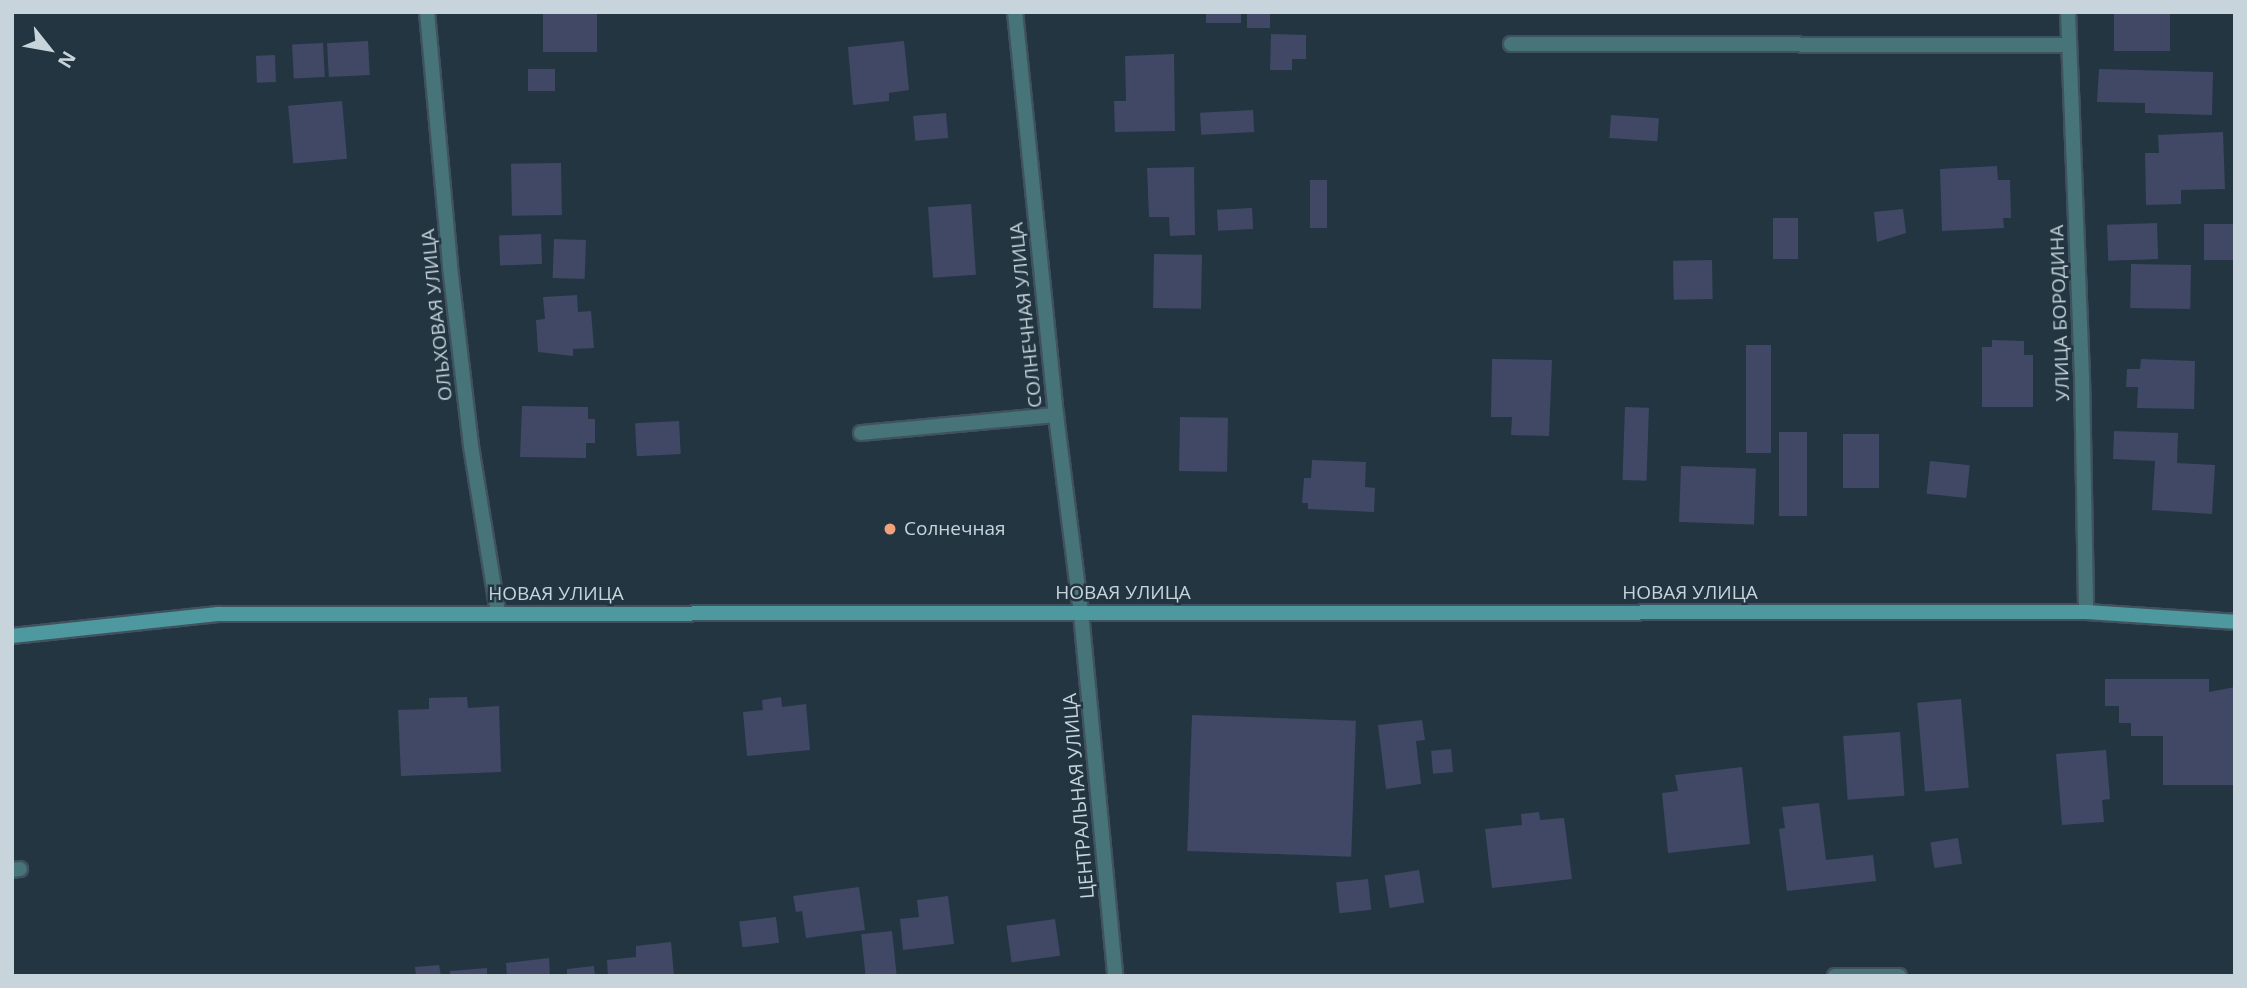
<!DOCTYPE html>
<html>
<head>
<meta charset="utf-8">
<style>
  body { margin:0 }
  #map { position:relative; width:2247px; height:988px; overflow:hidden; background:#223541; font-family:"Open Sans",sans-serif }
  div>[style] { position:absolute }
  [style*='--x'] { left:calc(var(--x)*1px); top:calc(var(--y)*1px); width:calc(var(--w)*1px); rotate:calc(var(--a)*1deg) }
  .building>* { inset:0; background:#404865; transform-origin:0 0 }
  .roads { filter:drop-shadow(2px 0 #40525d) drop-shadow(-2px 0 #40525d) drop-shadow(0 2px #40525d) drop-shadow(0 -2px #40525d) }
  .lane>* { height:14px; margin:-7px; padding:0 7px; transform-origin:7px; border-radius:7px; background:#477478 }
  .street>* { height:14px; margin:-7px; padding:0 7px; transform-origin:7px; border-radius:7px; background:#477478 }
  .secondary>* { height:14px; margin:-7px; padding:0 7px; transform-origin:7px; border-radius:7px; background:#4e989f }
  .dots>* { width:19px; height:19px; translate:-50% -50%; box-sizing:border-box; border:4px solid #223541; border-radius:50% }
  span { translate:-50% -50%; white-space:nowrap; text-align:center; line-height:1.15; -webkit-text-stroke:5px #223541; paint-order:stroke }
  .street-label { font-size:19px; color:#c8d4dc }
  .poi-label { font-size:19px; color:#c8d4dc }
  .left { translate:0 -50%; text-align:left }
  .frame { position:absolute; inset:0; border:14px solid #c8d4dc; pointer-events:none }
  .north { position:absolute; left:14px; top:14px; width:70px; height:70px; -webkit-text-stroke:5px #223541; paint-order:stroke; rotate:121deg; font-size:19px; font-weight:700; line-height:28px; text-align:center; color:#c8d4dc }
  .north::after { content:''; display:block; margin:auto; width:24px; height:32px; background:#c8d4dc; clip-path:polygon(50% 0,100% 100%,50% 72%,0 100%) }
</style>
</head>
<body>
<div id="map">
  <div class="building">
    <i style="left:543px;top:12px;width:54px;height:40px"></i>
    <i style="left:1206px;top:12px;width:35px;height:11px"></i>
    <i style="left:1247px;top:12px;width:23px;height:16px"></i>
    <i style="left:2114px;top:12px;width:56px;height:39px"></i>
    <i style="clip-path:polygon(1271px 34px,1306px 35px,1306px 59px,1292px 59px,1292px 70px,1270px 70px)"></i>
    <i style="left:368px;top:41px;width:34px;height:41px;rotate:87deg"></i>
    <i style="clip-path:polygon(904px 41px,909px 90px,889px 93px,889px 101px,853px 105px,848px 47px)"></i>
    <i style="left:323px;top:43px;width:34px;height:31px;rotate:87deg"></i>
    <i style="clip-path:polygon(1174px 54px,1175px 131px,1115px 132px,1114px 101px,1126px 101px,1125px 56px)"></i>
    <i style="left:275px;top:55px;width:27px;height:19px;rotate:88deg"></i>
    <i style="left:555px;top:69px;width:22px;height:27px;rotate:90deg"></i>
    <i style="clip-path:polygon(2099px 69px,2213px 72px,2212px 115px,2145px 113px,2145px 103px,2097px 102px)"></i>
    <i style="left:342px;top:101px;width:58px;height:54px;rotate:85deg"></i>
    <i style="left:1253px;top:110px;width:22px;height:53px;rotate:87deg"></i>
    <i style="left:946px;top:113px;width:25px;height:33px;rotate:85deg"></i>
    <i style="left:1611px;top:115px;width:48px;height:23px;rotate:4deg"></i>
    <i style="clip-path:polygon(2223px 132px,2225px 189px,2181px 190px,2181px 204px,2146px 205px,2145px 153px,2159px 153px,2158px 135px)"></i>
    <i style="left:561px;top:163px;width:52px;height:50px;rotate:89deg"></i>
    <i style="clip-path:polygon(1997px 166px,1998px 180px,2010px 180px,2011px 218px,2003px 218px,2004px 228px,1942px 231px,1940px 169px)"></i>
    <i style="clip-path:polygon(1194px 167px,1195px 235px,1170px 236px,1169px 217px,1149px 217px,1147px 168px)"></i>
    <i style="left:1310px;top:180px;width:17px;height:48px"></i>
    <i style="left:971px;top:204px;width:71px;height:43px;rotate:86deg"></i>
    <i style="left:1252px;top:208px;width:21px;height:35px;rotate:87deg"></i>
    <i style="clip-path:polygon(1903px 209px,1906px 233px,1877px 242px,1874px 212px)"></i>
    <i style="left:1773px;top:218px;width:25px;height:41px"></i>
    <i style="left:2157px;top:223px;width:36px;height:50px;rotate:88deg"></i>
    <i style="left:2204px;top:224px;width:31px;height:36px"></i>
    <i style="left:541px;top:234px;width:30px;height:42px;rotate:88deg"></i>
    <i style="left:554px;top:239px;width:32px;height:39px;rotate:2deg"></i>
    <i style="left:1154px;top:254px;width:48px;height:54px;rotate:1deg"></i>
    <i style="left:1712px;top:260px;width:39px;height:39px;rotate:89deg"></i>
    <i style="left:2131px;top:264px;width:60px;height:44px;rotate:1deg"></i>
    <i style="clip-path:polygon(577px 295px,578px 312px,591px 311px,594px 348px,573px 349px,573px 356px,538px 352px,536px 320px,545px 319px,543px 297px)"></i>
    <i style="clip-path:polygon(1992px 340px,2024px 341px,2024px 355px,2033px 355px,2033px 407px,1982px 407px,1982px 347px,1992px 347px)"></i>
    <i style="left:1746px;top:345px;width:25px;height:108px"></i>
    <i style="clip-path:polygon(1492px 359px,1552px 360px,1549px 436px,1511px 435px,1512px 417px,1491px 417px)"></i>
    <i style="clip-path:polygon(2141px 359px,2195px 361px,2194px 409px,2137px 408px,2138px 387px,2126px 387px,2127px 369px,2140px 369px)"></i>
    <i style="clip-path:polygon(522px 406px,588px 407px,588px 419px,595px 419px,595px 443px,586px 443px,586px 458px,520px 457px)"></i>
    <i style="left:1625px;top:407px;width:24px;height:73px;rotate:2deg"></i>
    <i style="left:1180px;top:417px;width:48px;height:54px;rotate:1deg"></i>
    <i style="left:679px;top:421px;width:33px;height:44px;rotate:87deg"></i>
    <i style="clip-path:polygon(2114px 431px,2178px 433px,2177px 463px,2215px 465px,2212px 514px,2152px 510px,2155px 461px,2113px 459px)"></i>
    <i style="left:1779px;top:432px;width:28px;height:84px"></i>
    <i style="left:1879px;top:434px;width:54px;height:36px;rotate:90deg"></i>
    <i style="clip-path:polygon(1312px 460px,1366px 462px,1365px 487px,1375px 488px,1374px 512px,1308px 509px,1308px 503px,1302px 503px,1304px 478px,1311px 478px)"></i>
    <i style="left:1930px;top:461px;width:40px;height:33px;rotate:6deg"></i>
    <i style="left:1681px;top:466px;width:75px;height:56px;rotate:2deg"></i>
    <i style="clip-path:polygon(2105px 679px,2209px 679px,2209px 692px,2235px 687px,2235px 785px,2163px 785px,2163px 736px,2131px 736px,2131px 723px,2119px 723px,2119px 706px,2105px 706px)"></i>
    <i style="clip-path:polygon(467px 697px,468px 708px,499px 706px,501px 772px,401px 776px,398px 710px,429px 709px,429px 698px)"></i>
    <i style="clip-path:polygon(781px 697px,782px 707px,806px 704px,810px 750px,747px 756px,743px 712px,763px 710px,762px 700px)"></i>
    <i style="left:1961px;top:699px;width:89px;height:44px;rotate:85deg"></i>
    <i style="left:1192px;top:715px;width:164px;height:136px;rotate:2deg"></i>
    <i style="clip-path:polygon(1422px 720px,1425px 740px,1416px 741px,1421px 784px,1386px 789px,1378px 725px)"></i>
    <i style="left:1900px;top:732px;width:64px;height:57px;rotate:86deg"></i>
    <i style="left:1451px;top:749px;width:23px;height:20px;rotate:85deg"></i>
    <i style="clip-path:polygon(2106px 750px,2110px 799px,2102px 800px,2104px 822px,2062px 825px,2056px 754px)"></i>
    <i style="clip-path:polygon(1742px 767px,1750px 844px,1668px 853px,1662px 793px,1678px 791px,1675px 775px)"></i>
    <i style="clip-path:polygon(1819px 803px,1826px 860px,1873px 855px,1876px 881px,1787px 891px,1779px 829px,1785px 828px,1782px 807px)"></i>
    <i style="clip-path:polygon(1539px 812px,1540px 820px,1564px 818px,1572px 879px,1492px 888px,1485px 829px,1522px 825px,1521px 814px)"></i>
    <i style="left:1958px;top:838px;width:26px;height:28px;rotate:81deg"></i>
    <i style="left:1419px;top:870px;width:33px;height:35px;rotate:81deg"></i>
    <i style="left:1368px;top:879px;width:31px;height:32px;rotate:84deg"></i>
    <i style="clip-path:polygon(859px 887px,865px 930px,806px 938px,802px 911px,796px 912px,793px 896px)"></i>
    <i style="clip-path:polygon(948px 896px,954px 944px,903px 950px,900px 919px,919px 917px,917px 900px)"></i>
    <i style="left:776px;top:917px;width:26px;height:37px;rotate:83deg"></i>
    <i style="left:1055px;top:919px;width:37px;height:49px;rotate:82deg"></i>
    <i style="left:892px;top:931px;width:45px;height:31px;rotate:84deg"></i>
    <i style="clip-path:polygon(671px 942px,674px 976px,608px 976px,607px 960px,636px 957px,636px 946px)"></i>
    <i style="clip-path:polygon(549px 958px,550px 976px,507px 976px,506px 963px)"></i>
    <i style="clip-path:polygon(439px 965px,441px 976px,416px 976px,415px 967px)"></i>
    <i style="clip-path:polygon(594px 966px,595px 976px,567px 976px,567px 969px)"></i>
    <i style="clip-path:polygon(487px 968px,487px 976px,450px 976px,450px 971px)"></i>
  </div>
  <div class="roads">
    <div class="lane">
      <i style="--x:1511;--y:44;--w:557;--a:0.1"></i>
      <i style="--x:861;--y:433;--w:196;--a:-5.3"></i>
      <i style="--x:12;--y:870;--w:8;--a:-7"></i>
    </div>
    <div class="street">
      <i style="--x:427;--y:12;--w:256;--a:84.8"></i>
      <i style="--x:450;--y:267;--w:180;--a:83.3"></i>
      <i style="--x:471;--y:446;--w:169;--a:80.8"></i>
      <i style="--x:1015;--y:12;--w:405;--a:84.2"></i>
      <i style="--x:1056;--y:415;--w:200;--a:82.8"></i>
      <i style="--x:1081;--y:613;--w:365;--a:84.6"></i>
      <i style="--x:2068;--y:12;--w:363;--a:87.8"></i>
      <i style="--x:2082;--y:375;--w:237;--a:89"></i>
      <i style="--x:1835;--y:976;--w:64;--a:0"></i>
    </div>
    <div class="secondary">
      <i style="--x:12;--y:636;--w:207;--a:-6.1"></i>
      <i style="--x:218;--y:614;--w:1868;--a:-0.06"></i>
      <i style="--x:2086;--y:612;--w:149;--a:3.8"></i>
    </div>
  </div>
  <div class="dots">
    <i style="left:890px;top:529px;background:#f1a17c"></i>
  </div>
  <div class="street-label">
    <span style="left:2060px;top:313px;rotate:-92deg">УЛИЦА БОРОДИНА</span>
    <span style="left:437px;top:315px;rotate:-96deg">ОЛЬХОВАЯ УЛИЦА</span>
    <span style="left:1026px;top:315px;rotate:-96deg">СОЛНЕЧНАЯ УЛИЦА</span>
    <span style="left:1123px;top:593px">НОВАЯ УЛИЦА</span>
    <span style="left:1690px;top:593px">НОВАЯ УЛИЦА</span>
    <span style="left:556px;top:594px">НОВАЯ УЛИЦА</span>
    <span style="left:1079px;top:796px;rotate:-95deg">ЦЕНТРАЛЬНАЯ УЛИЦА</span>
  </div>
  <div class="poi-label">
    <span class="left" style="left:904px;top:529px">Солнечная</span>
  </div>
  <div class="frame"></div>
  <div class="north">N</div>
</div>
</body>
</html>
